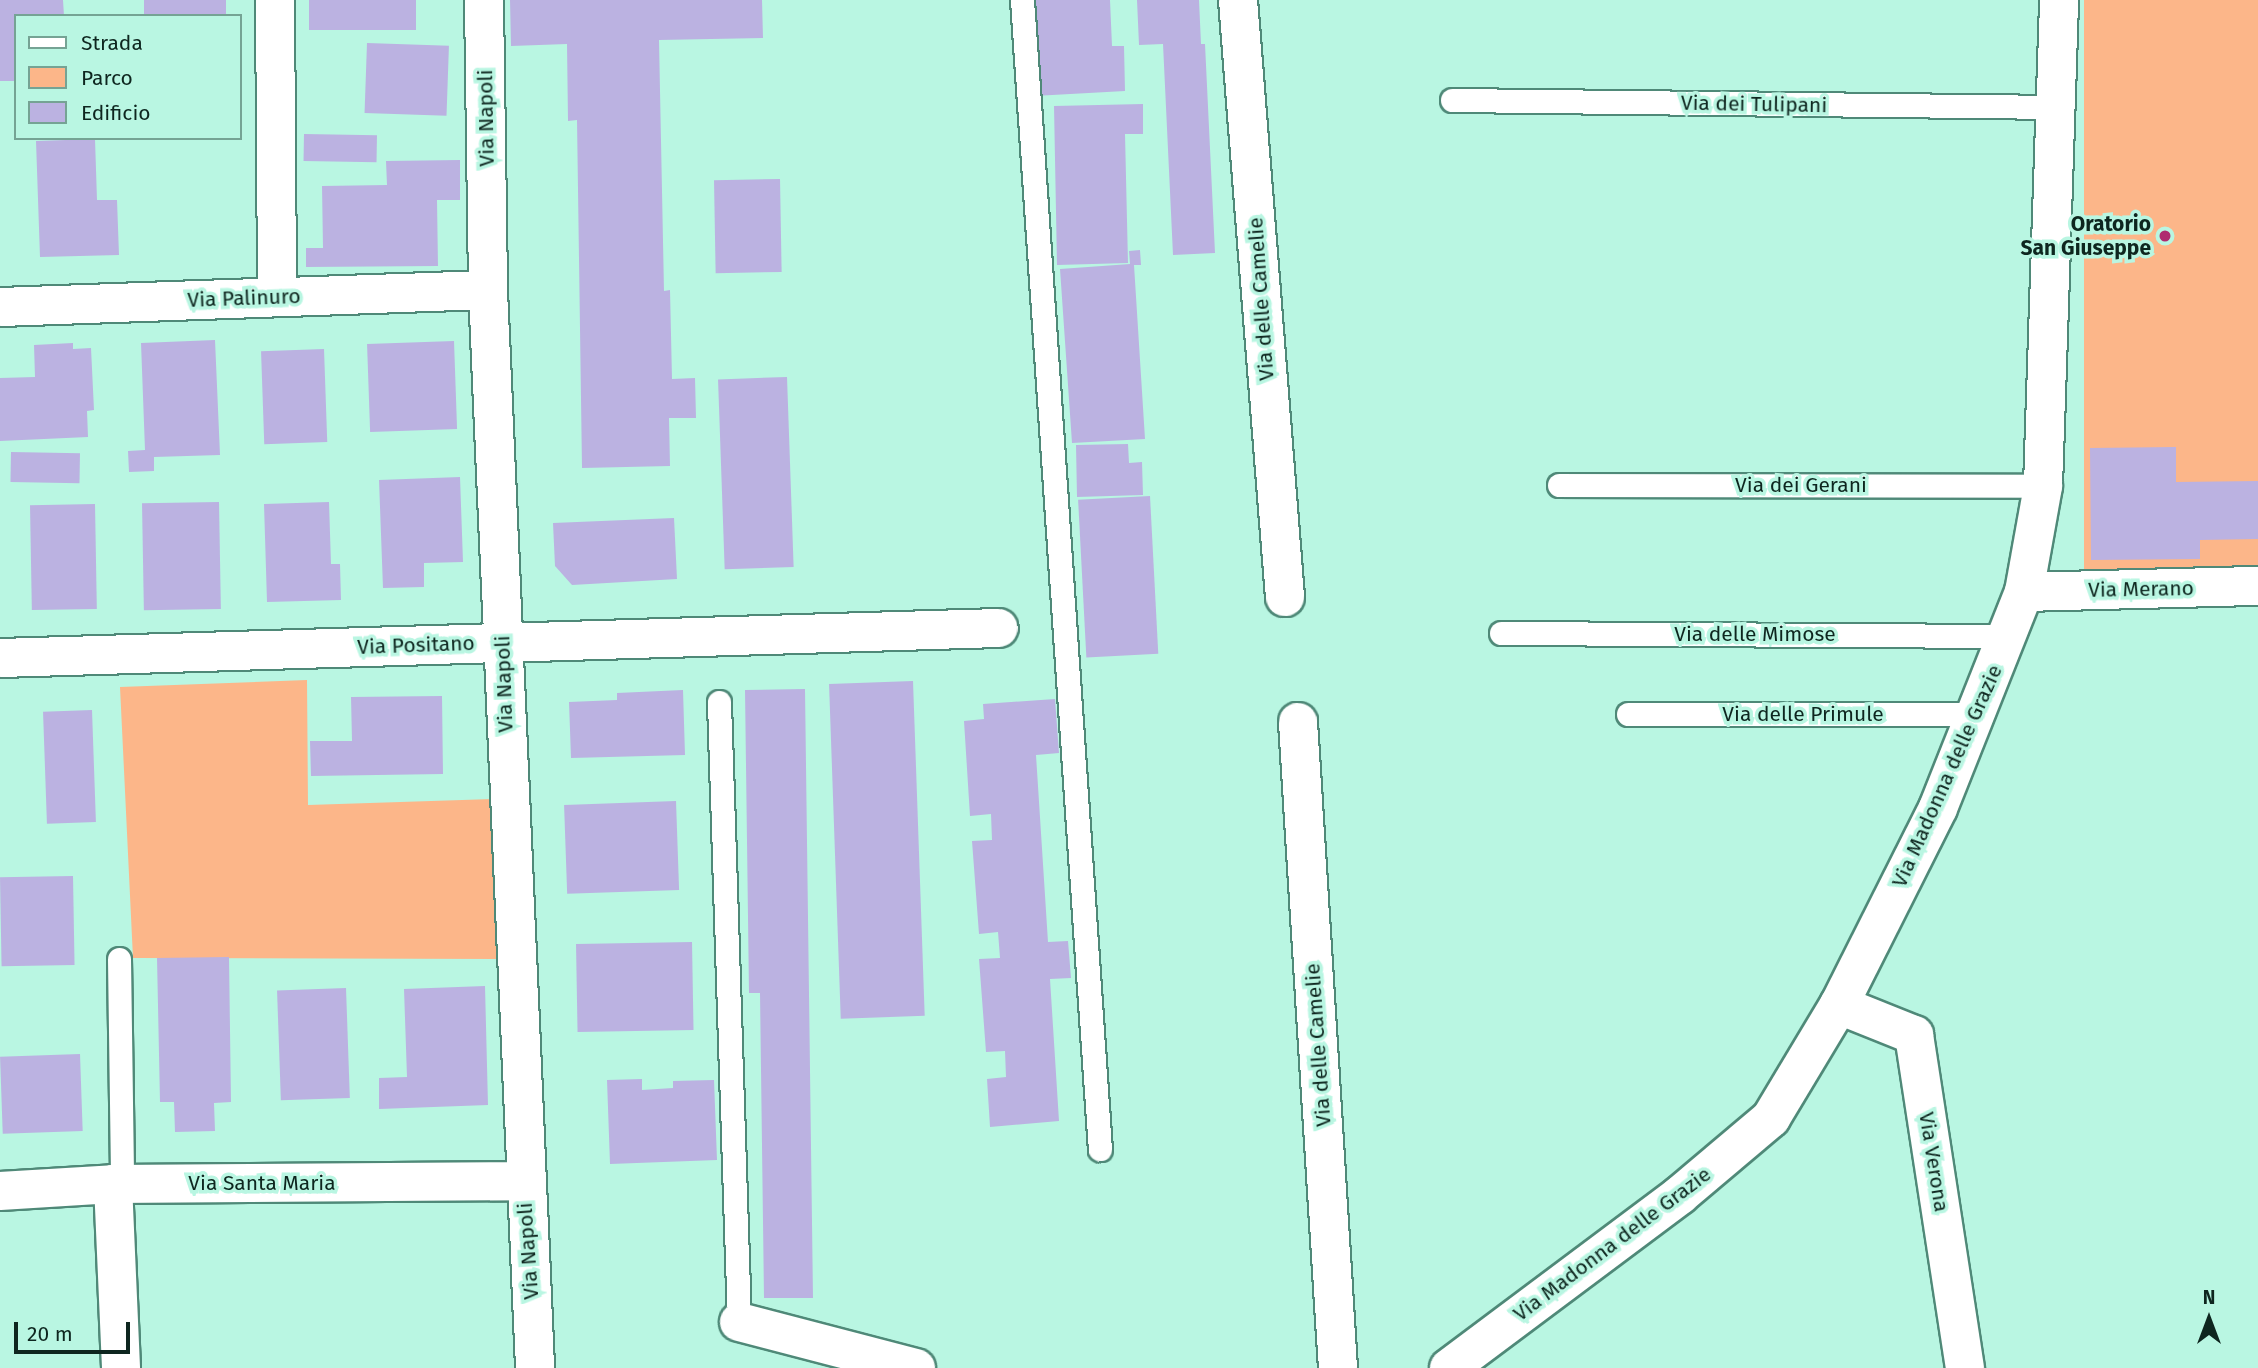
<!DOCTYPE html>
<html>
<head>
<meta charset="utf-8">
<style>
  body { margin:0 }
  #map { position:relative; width:2258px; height:1368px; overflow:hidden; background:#b9f6e2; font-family:"Fira Sans",sans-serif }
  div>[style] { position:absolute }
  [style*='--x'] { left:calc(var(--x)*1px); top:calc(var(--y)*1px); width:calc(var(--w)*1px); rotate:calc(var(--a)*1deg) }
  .green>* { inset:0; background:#fcb689; transform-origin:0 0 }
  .building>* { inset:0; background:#bbb2e1; transform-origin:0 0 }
  .roads { filter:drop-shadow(2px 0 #4f8978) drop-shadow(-2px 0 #4f8978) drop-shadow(0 2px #4f8978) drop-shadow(0 -2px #4f8978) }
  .lane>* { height:23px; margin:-11.5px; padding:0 11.5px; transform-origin:11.5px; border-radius:11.5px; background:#fff }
  .street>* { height:38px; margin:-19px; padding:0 19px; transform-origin:19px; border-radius:19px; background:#fff }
  .dots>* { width:19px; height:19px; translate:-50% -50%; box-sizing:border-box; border:4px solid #b9f6e2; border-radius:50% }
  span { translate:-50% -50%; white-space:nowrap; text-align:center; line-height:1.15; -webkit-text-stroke:7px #b9f6e2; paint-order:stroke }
  .street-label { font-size:21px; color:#0e261f }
  .poi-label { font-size:21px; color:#0e261f; font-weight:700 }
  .right { translate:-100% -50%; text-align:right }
  .legend { position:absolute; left:14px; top:14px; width:228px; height:126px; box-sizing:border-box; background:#b9f6e2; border:2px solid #75a394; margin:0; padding:9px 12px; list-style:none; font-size:21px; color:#0e261f }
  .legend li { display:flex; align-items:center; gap:14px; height:35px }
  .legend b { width:35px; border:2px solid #75a394 }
  .north { position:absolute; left:2174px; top:1284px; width:70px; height:70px; -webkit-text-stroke:5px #b9f6e2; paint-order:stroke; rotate:0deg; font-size:19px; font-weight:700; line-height:28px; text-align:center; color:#0e261f }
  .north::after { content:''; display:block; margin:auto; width:24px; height:32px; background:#0e261f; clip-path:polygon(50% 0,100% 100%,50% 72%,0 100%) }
  .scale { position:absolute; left:14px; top:1322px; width:116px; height:32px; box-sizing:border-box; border:4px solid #0e261f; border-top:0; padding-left:9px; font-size:21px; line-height:24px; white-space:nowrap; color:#0e261f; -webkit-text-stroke:5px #b9f6e2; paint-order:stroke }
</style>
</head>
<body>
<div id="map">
  <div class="green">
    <i style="left:2084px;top:0;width:174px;height:573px"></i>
    <i style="clip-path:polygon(307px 680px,308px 805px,493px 799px,498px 959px,133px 958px,120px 687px)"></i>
  </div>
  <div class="building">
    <i style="clip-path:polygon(0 0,63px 0,64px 16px,16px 16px,16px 81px,0 81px)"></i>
    <i style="left:144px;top:0;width:82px;height:16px"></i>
    <i style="left:309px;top:0;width:107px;height:30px"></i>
    <i style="clip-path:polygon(510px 0,762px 0,763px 38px,659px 40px,664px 291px,670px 290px,672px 379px,695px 378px,696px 418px,669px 418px,670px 466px,582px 468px,577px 120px,568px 121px,567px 44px,511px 46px)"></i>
    <i style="clip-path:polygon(1030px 0,1110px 0,1112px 46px,1124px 46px,1125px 91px,1034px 96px)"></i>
    <i style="clip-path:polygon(1137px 0,1199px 0,1201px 44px,1205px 44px,1215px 253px,1173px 255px,1163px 44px,1139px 45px)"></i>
    <i style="left:367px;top:43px;width:82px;height:70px;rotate:2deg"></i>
    <i style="clip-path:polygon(1143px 104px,1143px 134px,1125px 134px,1128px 263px,1057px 265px,1054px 106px)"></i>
    <i style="left:304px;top:134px;width:73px;height:27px;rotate:1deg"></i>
    <i style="clip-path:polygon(95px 139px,97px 200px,117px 200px,119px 255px,40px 257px,36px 141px)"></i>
    <i style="clip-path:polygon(460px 160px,460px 200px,437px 200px,438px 266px,306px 267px,306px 248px,323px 248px,322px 186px,387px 185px,386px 161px)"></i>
    <i style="left:780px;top:179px;width:93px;height:66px;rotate:89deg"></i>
    <i style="clip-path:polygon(1140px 250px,1141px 265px,1134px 265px,1145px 439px,1072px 443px,1060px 269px,1130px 264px,1129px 251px)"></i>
    <i style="clip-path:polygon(215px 340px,220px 455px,154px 457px,154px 471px,129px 472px,128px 451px,145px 450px,141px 343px)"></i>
    <i style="left:454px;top:341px;width:88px;height:87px;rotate:88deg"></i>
    <i style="clip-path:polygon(73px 343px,73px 349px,91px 348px,94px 410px,87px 411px,88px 437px,0 441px,0 378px,35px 377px,34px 345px)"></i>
    <i style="left:324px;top:349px;width:93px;height:63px;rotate:88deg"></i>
    <i style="left:787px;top:377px;width:190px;height:69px;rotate:88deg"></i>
    <i style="clip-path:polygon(1128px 444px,1129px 463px,1142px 462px,1143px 495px,1077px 497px,1076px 445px)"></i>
    <i style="clip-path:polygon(2176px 447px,2176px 482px,2258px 481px,2258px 539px,2200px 540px,2200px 559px,2091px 560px,2090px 448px)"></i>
    <i style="left:11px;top:452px;width:69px;height:30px;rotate:1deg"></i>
    <i style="clip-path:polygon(460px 477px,463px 562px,424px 563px,424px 587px,383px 588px,379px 480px)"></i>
    <i style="left:1150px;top:496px;width:158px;height:72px;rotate:87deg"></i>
    <i style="left:219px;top:502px;width:107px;height:77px;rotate:89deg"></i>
    <i style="clip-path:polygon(329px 502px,331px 564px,340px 564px,341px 600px,267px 602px,264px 504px)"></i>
    <i style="left:95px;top:504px;width:105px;height:65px;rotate:89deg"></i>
    <i style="clip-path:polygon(674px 518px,677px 579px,572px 585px,555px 566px,553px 523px)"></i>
    <i style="left:913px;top:681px;width:335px;height:84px;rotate:88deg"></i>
    <i style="clip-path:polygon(805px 689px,813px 1298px,764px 1298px,760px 993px,749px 993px,745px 690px)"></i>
    <i style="clip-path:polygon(683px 690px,685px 755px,571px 758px,569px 702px,617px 700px,617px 693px)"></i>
    <i style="clip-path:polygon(442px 696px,443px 774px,311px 776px,310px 741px,352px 741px,351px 697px)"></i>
    <i style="clip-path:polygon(1055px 699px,1059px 753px,1036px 755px,1048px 942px,1068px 941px,1071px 978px,1050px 979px,1059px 1121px,990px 1127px,987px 1079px,1006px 1077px,1005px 1051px,986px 1052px,979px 959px,1000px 958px,998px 932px,979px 934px,972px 841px,992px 840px,991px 814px,970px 816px,964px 721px,984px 719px,983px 704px)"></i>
    <i style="left:92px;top:710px;width:112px;height:49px;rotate:88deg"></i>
    <i style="left:676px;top:801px;width:89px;height:112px;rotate:88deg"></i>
    <i style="left:73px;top:876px;width:89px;height:73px;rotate:89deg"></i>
    <i style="left:692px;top:942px;width:88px;height:116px;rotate:89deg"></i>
    <i style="clip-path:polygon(229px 957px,231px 1102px,214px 1103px,215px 1131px,175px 1132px,174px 1102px,160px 1102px,157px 958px)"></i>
    <i style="clip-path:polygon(485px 986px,488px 1105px,379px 1109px,379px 1078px,407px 1077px,404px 989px)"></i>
    <i style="left:346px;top:988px;width:110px;height:69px;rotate:88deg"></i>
    <i style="left:80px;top:1054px;width:77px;height:80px;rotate:88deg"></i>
    <i style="clip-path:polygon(642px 1079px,642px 1090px,673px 1088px,673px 1081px,714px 1080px,717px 1160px,610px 1164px,607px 1080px)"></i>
  </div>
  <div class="roads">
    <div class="lane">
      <i style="--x:1022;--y:0;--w:1152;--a:86.12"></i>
      <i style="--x:1452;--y:100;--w:604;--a:0.66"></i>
      <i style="--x:1559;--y:485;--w:484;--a:0.1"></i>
      <i style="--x:1501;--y:633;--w:507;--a:0.34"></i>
      <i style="--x:719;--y:702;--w:620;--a:88.15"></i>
      <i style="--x:1628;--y:714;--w:350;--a:0"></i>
      <i style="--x:119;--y:959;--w:225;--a:89.2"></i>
    </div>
    <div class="street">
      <i style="--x:275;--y:0;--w:297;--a:89.6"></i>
      <i style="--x:484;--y:0;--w:290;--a:89.2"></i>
      <i style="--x:488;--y:290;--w:1079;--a:87.5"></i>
      <i style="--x:1238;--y:0;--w:599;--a:85.5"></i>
      <i style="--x:0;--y:307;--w:488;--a:-2"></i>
      <i style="--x:2024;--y:592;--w:234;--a:-1.5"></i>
      <i style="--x:0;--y:658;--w:999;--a:-1.72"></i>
      <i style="--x:1298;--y:722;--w:647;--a:86.46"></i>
      <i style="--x:1839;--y:1005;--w:81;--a:21.8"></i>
      <i style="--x:1914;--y:1035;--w:337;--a:81.3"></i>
      <i style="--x:113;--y:1184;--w:184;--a:87.5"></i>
      <i style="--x:0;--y:1191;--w:113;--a:-3.5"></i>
      <i style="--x:113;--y:1184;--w:411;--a:-0.4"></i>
      <i style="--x:739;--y:1322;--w:183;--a:14.6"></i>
      <i style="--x:1449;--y:1368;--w:289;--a:-36.8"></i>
      <i style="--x:1680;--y:1195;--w:119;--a:-40.2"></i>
      <i style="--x:1771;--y:1118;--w:132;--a:-59"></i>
      <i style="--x:1839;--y:1005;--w:220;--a:-63.3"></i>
      <i style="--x:1938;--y:808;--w:232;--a:-68.3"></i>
      <i style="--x:2024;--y:592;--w:108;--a:-79.8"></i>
      <i style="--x:2043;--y:486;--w:486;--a:-88.1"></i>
    </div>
  </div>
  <div class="dots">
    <i style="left:2165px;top:236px;background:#af2a70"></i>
  </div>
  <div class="street-label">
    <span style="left:1754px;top:104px;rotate:1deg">Via dei Tulipani</span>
    <span style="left:486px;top:118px;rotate:-91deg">Via Napoli</span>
    <span style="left:244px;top:298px;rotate:-2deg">Via Palinuro</span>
    <span style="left:1261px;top:299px;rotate:-94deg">Via delle Camelie</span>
    <span style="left:1801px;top:485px">Via dei Gerani</span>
    <span style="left:2141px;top:589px;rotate:-1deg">Via Merano</span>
    <span style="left:1755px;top:634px">Via delle Mimose</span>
    <span style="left:416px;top:645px;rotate:-2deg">Via Positano</span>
    <span style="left:504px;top:684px;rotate:-92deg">Via Napoli</span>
    <span style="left:1803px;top:714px">Via delle Primule</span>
    <span style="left:1947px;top:776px;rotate:-66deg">Via Madonna delle Grazie</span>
    <span style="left:1318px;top:1045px;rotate:-94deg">Via delle Camelie</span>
    <span style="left:1934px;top:1162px;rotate:81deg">Via Verona</span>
    <span style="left:262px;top:1183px">Via Santa Maria</span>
    <span style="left:1612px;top:1244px;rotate:-37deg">Via Madonna delle Grazie</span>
    <span style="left:528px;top:1251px;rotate:-94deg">Via Napoli</span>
  </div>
  <div class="poi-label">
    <span class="right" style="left:2151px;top:236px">Oratorio<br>San Giuseppe</span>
  </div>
  <ul class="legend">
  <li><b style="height:9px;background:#fff"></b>Strada</li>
  <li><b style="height:19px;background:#fcb689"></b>Parco</li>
  <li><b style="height:19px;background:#bbb2e1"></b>Edificio</li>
  </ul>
  <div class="north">N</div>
  <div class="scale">20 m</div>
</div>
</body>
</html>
